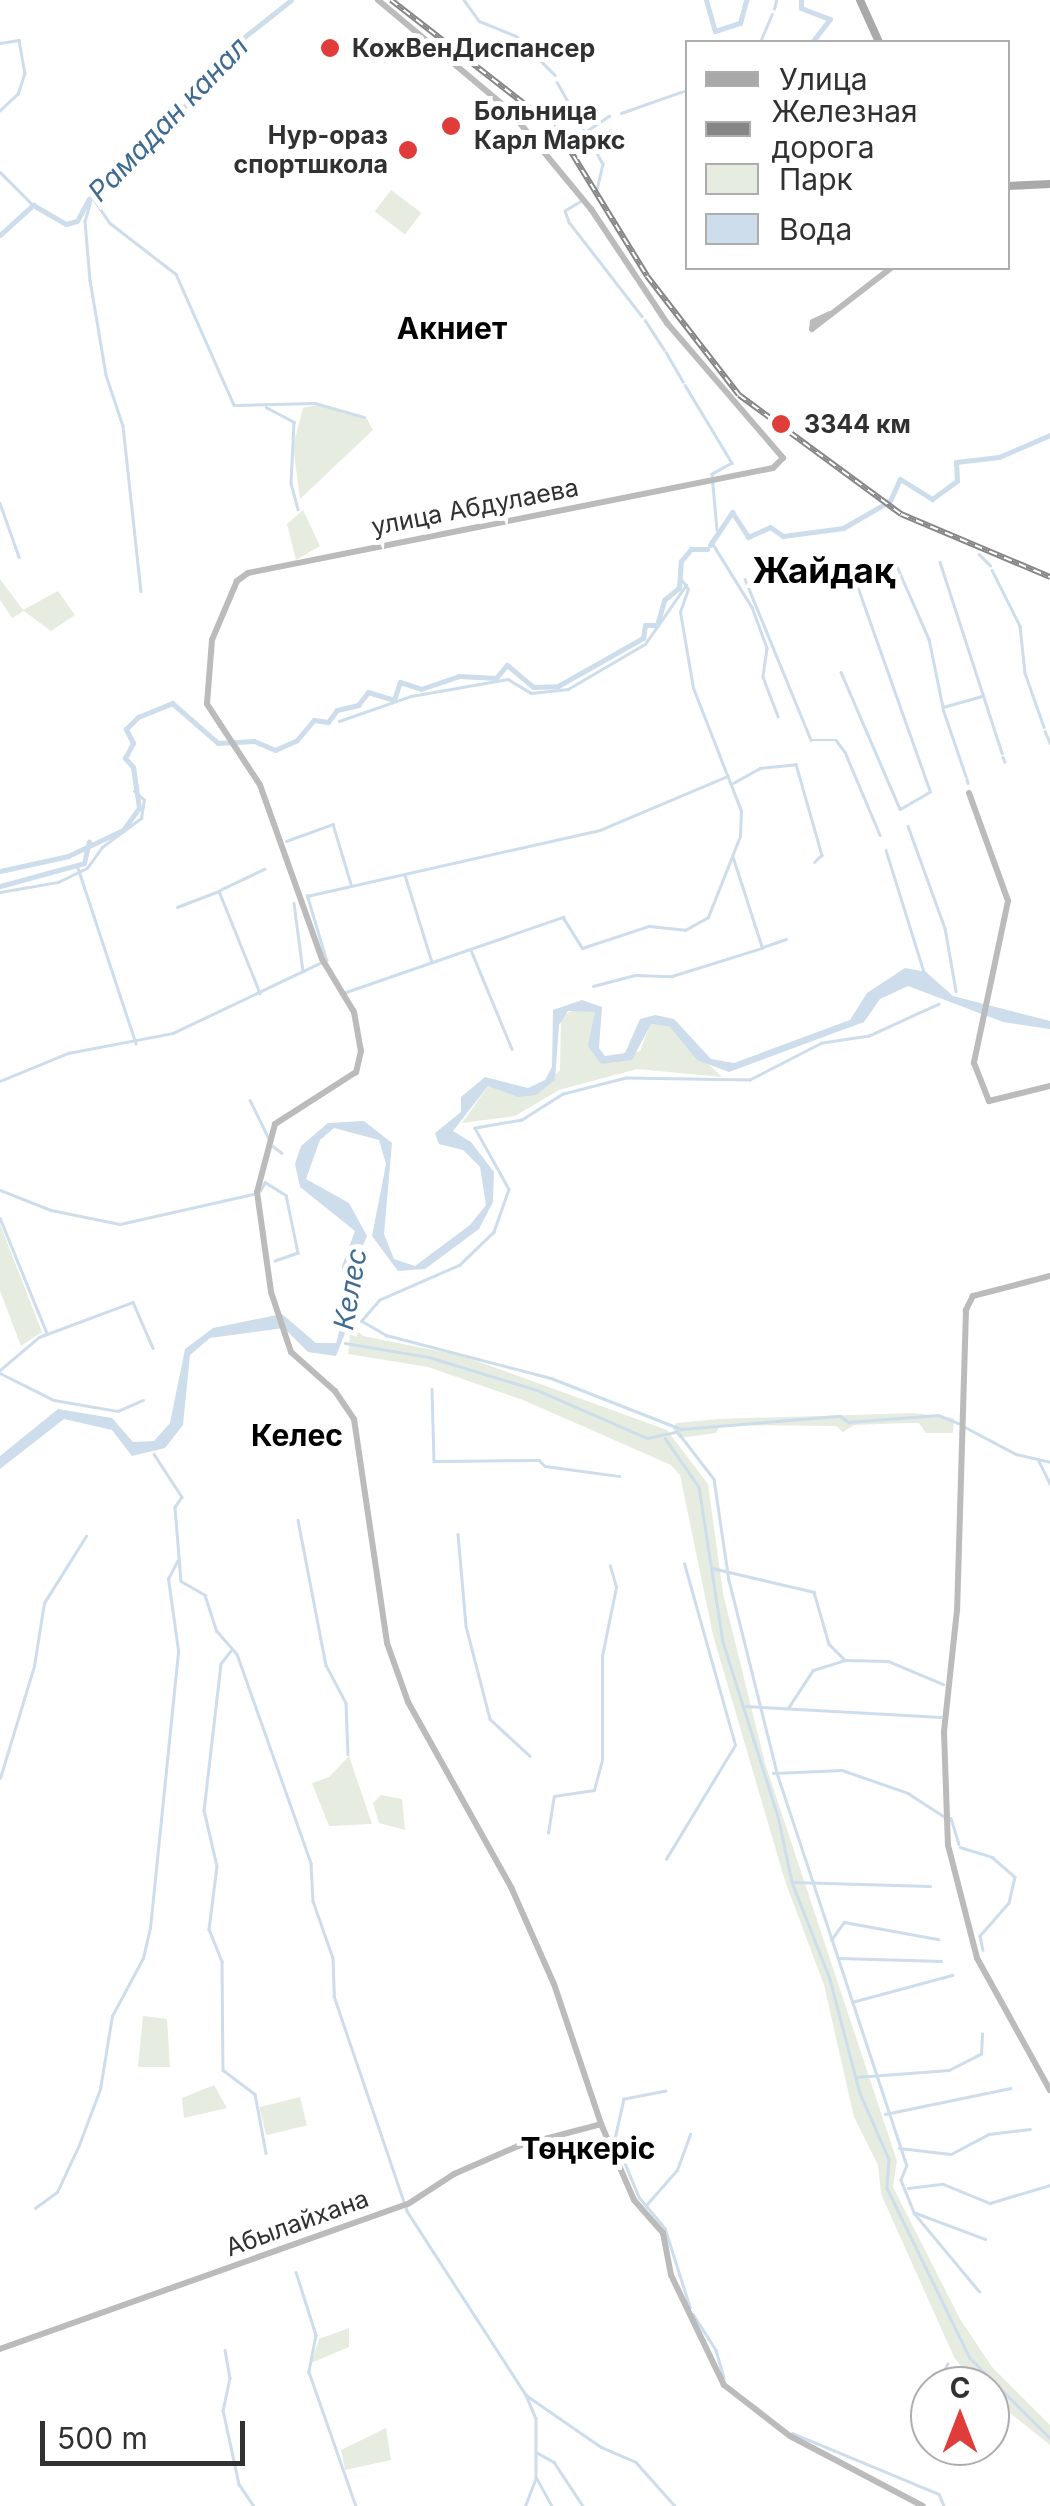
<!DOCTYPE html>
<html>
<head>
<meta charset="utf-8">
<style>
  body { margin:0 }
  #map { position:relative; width:1050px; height:2506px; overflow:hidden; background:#fff; font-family:Inter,sans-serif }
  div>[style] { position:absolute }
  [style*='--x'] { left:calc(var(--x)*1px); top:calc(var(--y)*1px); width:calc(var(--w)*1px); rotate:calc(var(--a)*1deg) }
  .green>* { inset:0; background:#e6ede0; transform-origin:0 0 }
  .water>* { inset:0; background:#cdddec }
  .stream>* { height:2.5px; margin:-1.25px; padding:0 1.25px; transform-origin:1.25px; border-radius:1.25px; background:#cdddec }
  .canal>* { height:5px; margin:-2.5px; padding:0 2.5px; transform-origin:2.5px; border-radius:2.5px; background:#cdddec }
  .secondary>* { height:6px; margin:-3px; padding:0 3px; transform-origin:3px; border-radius:3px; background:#bbb }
  .primary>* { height:8px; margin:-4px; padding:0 4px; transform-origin:4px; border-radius:4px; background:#a9a9a9 }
  .rail>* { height:6px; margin-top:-3px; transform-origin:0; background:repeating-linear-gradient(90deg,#fff 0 8px,#868686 0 16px); box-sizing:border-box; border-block:2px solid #868686 }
  .dots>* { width:28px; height:28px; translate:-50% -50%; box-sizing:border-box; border:5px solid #fff; border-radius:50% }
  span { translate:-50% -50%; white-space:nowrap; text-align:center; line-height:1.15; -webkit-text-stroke:10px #fff; paint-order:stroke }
  .poi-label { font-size:25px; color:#313131; font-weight:700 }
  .left { translate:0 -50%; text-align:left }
  .right { translate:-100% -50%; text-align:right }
  .street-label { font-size:25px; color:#313131 }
  .water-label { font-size:28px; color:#406b91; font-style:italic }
  .quarter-label { font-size:30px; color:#000; font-weight:700 }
  .district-label { font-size:35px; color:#000; font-weight:700 }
  .legend { position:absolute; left:685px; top:40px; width:325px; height:230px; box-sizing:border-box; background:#fff; border:2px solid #adadad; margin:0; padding:12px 18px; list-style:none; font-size:30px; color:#313131 }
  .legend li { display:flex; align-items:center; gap:20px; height:50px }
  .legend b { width:50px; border:2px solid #adadad }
  .north { position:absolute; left:910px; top:2366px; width:100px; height:100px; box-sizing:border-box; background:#fff; border:2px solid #adadad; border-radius:50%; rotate:0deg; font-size:28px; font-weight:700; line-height:40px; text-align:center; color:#313131 }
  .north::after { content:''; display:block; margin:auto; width:35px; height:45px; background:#e03d3a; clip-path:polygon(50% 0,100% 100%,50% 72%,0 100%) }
  .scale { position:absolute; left:40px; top:2421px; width:205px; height:45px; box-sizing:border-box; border:5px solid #313131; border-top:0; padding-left:12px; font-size:30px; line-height:35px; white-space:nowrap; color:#313131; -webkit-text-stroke:8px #fff; paint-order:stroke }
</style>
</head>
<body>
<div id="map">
  <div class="green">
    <i style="left:391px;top:190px;width:38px;height:27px;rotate:37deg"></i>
    <i style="clip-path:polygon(316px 405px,367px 419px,373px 430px,300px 499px,293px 446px,303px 408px)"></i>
    <i style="clip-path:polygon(303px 510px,320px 546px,296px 560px,287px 524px)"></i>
    <i style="clip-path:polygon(0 579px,23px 610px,58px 591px,75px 615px,51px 631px,24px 611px,12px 618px,0 600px)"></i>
    <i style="clip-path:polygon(581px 1007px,595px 1012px,592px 1049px,601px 1064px,640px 1051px,650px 1024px,670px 1027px,722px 1077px,637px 1069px,559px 1090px,515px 1116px,462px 1123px,488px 1086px,536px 1094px,560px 1070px,561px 1016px)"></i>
    <i style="clip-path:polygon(0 1224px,42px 1332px,21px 1346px,0 1291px)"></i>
    <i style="clip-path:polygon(351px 1325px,363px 1336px,463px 1356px,667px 1430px,708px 1484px,723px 1593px,765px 1763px,897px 2161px,893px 2187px,960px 2319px,992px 2367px,1050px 2425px,1050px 2445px,990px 2397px,990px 2386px,973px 2382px,954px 2357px,881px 2194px,878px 2165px,854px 2117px,824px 1985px,785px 1881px,713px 1635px,680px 1475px,671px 1465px,523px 1400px,428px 1367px,348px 1354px)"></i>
    <i style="clip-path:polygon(914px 1413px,954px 1418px,953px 1433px,926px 1433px,919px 1423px,906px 1423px,854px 1425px,843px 1432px,836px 1426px,720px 1425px,716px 1433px,679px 1438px,673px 1429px,676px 1423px,719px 1419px)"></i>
    <i style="clip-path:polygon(349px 1756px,372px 1824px,329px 1826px,312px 1783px,329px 1777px)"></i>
    <i style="clip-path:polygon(381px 1795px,402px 1799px,405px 1830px,379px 1823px,373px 1803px)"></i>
    <i style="clip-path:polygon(143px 2016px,167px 2019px,170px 2067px,138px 2067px)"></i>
    <i style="clip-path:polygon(214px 2085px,227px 2108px,184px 2118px,182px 2098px)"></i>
    <i style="left:300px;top:2097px;width:29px;height:42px;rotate:76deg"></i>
    <i style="clip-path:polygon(349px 2328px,349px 2347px,311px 2363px,319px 2339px)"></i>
    <i style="clip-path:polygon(386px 2428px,391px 2460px,345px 2470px,341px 2450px)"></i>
  </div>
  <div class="water">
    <i style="clip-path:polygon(905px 968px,926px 972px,953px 996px,1050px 1021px,1050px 1029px,1003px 1022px,908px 986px,880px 999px,864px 1022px,729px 1072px,697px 1060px,670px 1027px,651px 1024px,632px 1060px,601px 1064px,588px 1046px,595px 1012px,568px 1011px,559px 1025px,555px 1080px,536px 1095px,518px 1097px,488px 1086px,453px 1131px,471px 1142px,494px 1172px,493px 1202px,479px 1229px,425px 1269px,398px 1271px,372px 1236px,386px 1164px,379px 1140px,334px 1128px,320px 1140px,306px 1179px,349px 1203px,367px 1236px,351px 1274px,357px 1303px,336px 1356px,308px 1352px,284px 1328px,210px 1338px,190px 1355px,183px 1425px,165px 1448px,132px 1456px,112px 1430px,64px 1419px,0 1469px,0 1456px,58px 1409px,112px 1418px,133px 1442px,154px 1441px,170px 1423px,185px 1349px,213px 1328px,282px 1314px,316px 1343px,336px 1343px,347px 1304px,342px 1266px,355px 1231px,300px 1187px,295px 1164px,301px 1146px,328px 1123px,364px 1121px,392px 1143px,384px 1234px,394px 1259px,415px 1266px,470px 1225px,486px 1205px,480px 1167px,463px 1150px,439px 1144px,435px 1133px,461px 1112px,461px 1097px,485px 1077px,528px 1088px,545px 1080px,552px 1067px,553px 1010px,582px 1000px,602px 1007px,599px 1048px,605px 1056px,625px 1053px,640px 1019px,655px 1015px,674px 1019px,711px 1059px,734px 1063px,850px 1020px,867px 993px)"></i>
  </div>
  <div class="stream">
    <i style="--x:464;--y:0;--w:26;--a:54"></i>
    <i style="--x:479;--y:21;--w:40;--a:22"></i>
    <i style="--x:516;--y:36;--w:55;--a:45"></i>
    <i style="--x:774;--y:9;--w:9;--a:-77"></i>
    <i style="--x:760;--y:42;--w:30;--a:-67"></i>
    <i style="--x:0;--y:43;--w:19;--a:-9"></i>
    <i style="--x:19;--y:40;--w:34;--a:80"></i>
    <i style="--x:25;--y:73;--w:22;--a:108"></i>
    <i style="--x:18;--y:94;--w:25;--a:137"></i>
    <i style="--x:557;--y:82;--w:94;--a:60.7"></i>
    <i style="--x:603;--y:164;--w:26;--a:103"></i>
    <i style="--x:684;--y:91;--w:4;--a:-27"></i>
    <i style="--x:621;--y:113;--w:64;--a:-19.3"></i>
    <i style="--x:585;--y:132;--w:29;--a:-34"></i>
    <i style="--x:0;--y:172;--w:47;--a:45"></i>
    <i style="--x:92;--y:197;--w:25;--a:106"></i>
    <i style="--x:85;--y:221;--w:59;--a:85.2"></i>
    <i style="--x:90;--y:280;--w:96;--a:80.4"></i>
    <i style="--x:106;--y:375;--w:54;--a:71.6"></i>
    <i style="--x:123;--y:426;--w:166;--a:83.8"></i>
    <i style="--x:93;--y:198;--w:30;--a:56"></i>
    <i style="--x:110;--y:223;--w:83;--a:37.7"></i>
    <i style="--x:176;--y:274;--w:143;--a:66.1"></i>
    <i style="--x:234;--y:405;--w:81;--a:-1.4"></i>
    <i style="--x:315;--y:403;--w:51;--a:15.9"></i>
    <i style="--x:580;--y:202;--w:17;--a:149"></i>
    <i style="--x:565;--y:211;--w:12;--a:70"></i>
    <i style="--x:569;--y:222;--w:119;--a:52.2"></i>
    <i style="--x:645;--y:320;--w:35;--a:57"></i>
    <i style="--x:666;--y:352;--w:34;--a:60"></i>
    <i style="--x:685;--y:385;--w:91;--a:58.9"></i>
    <i style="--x:732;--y:463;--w:23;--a:151"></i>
    <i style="--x:712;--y:474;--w:56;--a:84.9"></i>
    <i style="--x:266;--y:407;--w:32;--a:28"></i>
    <i style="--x:294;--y:422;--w:61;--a:92.8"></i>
    <i style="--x:291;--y:483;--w:27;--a:75"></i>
    <i style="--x:0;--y:503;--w:57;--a:70.6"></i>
    <i style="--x:711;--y:541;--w:78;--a:58.2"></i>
    <i style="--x:752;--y:607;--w:44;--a:69.9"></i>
    <i style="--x:767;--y:648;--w:29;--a:98"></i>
    <i style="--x:763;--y:677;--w:42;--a:69"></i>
    <i style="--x:979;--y:554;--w:16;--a:45"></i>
    <i style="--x:940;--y:562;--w:201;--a:72"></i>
    <i style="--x:896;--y:564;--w:82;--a:66.3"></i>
    <i style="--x:929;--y:639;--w:69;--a:78.4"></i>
    <i style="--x:943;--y:707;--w:41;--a:-15.8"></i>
    <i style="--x:992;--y:570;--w:63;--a:63.4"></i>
    <i style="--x:1020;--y:626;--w:47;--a:83.9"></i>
    <i style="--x:1025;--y:673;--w:57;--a:70.6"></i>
    <i style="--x:745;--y:579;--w:174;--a:67.7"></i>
    <i style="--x:811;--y:740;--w:25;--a:0"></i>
    <i style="--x:836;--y:740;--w:15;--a:53"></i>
    <i style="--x:845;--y:752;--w:90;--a:67.1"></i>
    <i style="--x:841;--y:672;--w:149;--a:66.7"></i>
    <i style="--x:900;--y:809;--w:34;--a:-30"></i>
    <i style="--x:930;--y:792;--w:222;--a:-109.5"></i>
    <i style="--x:943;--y:709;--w:71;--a:71.1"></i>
    <i style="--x:339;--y:721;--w:76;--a:-19.1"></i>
    <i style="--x:411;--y:696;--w:98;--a:-9.9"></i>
    <i style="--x:508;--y:679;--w:27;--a:31"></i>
    <i style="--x:531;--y:693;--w:37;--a:-6"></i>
    <i style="--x:568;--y:689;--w:89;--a:-30.3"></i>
    <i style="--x:645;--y:644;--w:72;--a:-55.2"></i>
    <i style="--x:1045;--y:731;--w:13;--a:67"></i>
    <i style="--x:1003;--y:757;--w:5;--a:68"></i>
    <i style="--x:967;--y:779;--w:4;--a:76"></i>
    <i style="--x:733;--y:783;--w:31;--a:-29"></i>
    <i style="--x:760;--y:768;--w:36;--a:-6"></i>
    <i style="--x:796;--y:764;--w:95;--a:74.1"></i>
    <i style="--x:822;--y:855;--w:10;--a:135"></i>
    <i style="--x:908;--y:826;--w:109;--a:70.1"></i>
    <i style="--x:945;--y:928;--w:64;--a:80.1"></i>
    <i style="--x:286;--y:841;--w:50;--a:-19.9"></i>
    <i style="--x:333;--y:824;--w:63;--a:73.3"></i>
    <i style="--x:886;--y:850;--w:131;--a:72.7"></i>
    <i style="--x:77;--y:865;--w:188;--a:71.7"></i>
    <i style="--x:405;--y:875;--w:91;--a:72.8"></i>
    <i style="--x:220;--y:890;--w:49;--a:-25.5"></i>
    <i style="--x:0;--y:892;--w:59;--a:-9.8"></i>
    <i style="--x:58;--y:882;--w:32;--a:-26"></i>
    <i style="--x:87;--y:868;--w:26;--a:-54"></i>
    <i style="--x:102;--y:847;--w:49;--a:-36.6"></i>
    <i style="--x:141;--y:818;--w:18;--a:-81"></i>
    <i style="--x:144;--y:800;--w:13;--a:-138"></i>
    <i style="--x:294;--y:903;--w:69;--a:82.5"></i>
    <i style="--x:177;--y:907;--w:45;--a:-20.9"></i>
    <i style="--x:219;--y:891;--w:110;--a:68.1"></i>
    <i style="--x:763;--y:947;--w:24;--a:-19"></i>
    <i style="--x:471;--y:950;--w:107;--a:67.5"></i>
    <i style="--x:593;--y:986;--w:43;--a:-14.7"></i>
    <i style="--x:635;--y:975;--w:37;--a:2"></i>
    <i style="--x:672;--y:976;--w:94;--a:-17.3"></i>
    <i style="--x:762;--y:948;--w:95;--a:-107.9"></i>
    <i style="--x:346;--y:992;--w:230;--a:-19.1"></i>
    <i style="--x:563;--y:917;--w:36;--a:58"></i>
    <i style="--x:582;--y:948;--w:71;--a:-18.2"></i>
    <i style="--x:649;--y:926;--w:36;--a:6"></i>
    <i style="--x:685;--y:930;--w:26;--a:-29"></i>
    <i style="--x:708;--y:917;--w:87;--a:-68.4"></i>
    <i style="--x:740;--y:836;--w:25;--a:-88"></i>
    <i style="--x:741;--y:811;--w:132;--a:-111.3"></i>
    <i style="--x:693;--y:688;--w:77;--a:-99.7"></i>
    <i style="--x:680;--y:612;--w:24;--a:-71"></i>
    <i style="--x:688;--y:589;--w:10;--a:-127"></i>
    <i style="--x:939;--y:1004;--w:77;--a:155.4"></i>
    <i style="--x:869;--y:1036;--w:48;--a:171.5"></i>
    <i style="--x:822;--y:1043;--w:81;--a:152.8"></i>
    <i style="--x:750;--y:1080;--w:124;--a:-179.1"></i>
    <i style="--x:626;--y:1078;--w:65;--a:165.7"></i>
    <i style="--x:563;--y:1094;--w:49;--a:147.6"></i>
    <i style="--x:522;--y:1120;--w:48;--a:170.3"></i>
    <i style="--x:475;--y:1128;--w:70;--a:60.9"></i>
    <i style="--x:509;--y:1189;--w:46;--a:109.2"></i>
    <i style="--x:494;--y:1232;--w:47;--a:135.9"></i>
    <i style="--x:460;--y:1265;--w:87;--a:156.4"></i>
    <i style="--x:380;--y:1300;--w:28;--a:131"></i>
    <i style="--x:362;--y:1321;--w:28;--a:30"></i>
    <i style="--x:386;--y:1335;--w:171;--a:14.6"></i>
    <i style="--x:551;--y:1378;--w:140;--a:21.4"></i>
    <i style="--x:681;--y:1429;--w:160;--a:-4.7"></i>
    <i style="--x:840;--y:1416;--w:11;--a:34"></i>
    <i style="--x:849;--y:1422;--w:89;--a:-4.5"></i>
    <i style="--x:938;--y:1415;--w:22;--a:22"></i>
    <i style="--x:0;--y:1081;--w:74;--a:-22.4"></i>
    <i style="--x:68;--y:1053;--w:107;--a:-10.8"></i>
    <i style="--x:173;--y:1033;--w:170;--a:-25.5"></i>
    <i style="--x:326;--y:960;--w:67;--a:-106.5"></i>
    <i style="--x:307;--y:896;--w:300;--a:-12.7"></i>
    <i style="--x:600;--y:830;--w:139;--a:-22.9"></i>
    <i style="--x:250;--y:1100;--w:43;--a:64"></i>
    <i style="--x:273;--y:1146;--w:11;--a:38"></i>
    <i style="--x:0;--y:1190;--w:55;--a:21.4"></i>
    <i style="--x:51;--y:1210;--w:70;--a:11.5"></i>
    <i style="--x:120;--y:1224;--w:136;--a:-12.7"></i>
    <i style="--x:260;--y:1191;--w:10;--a:-61"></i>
    <i style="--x:265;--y:1182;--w:25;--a:32"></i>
    <i style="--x:286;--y:1195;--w:59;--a:78.3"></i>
    <i style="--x:298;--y:1253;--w:24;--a:161"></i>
    <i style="--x:0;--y:1218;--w:124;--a:67.8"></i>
    <i style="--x:345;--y:1343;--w:85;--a:9.5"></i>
    <i style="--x:429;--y:1357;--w:113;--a:17"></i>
    <i style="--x:537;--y:1390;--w:120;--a:23.6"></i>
    <i style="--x:647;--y:1438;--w:29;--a:-12"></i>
    <i style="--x:0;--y:1370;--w:51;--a:-40.2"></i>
    <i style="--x:39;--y:1337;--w:100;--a:-20.4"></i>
    <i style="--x:133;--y:1302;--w:50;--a:66.5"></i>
    <i style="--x:0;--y:1373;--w:60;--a:26.6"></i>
    <i style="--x:54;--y:1400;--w:65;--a:9.8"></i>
    <i style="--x:118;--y:1411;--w:27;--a:-24"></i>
    <i style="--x:432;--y:1389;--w:72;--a:88.4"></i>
    <i style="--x:434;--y:1461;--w:105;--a:-0.5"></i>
    <i style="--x:539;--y:1460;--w:8;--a:45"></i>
    <i style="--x:545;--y:1466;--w:75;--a:7.7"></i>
    <i style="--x:965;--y:1427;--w:58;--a:27.9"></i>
    <i style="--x:1016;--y:1454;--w:35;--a:13"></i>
    <i style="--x:677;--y:1431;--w:61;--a:52.4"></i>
    <i style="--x:714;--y:1479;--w:102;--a:81.6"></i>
    <i style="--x:729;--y:1580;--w:199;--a:76"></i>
    <i style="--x:777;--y:1773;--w:413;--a:71.7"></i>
    <i style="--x:907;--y:2165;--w:16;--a:112"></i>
    <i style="--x:901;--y:2180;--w:35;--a:68"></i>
    <i style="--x:914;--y:2213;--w:102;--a:50.2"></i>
    <i style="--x:665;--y:1438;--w:60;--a:55.2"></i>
    <i style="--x:699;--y:1487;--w:157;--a:81.2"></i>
    <i style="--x:723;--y:1642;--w:182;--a:72.5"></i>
    <i style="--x:778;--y:1816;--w:67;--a:78"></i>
    <i style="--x:792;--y:1882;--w:104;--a:68.6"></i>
    <i style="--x:830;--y:1979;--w:118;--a:75.3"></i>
    <i style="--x:860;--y:2093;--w:72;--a:66.3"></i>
    <i style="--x:889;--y:2159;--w:29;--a:94"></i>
    <i style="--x:887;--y:2188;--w:189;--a:64"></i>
    <i style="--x:970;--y:2358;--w:113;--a:45"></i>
    <i style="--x:154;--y:1454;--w:51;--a:56.9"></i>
    <i style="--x:182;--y:1497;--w:12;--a:125"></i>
    <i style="--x:175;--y:1507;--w:74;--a:85.4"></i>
    <i style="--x:181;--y:1581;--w:28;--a:30"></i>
    <i style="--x:205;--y:1595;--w:38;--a:72"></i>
    <i style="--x:217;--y:1631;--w:30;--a:49"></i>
    <i style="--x:237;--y:1654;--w:222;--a:70.5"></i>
    <i style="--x:311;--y:1863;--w:38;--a:87"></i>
    <i style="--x:313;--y:1901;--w:60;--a:70.7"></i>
    <i style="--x:333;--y:1958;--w:38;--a:88"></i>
    <i style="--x:334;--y:1996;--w:227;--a:71.2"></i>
    <i style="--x:407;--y:2211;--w:219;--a:57.1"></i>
    <i style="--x:526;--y:2395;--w:91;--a:34.7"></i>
    <i style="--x:601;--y:2447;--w:38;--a:23"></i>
    <i style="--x:636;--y:2462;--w:59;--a:48.4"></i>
    <i style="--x:1039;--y:1461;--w:25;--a:64"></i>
    <i style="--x:298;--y:1520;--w:148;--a:79.1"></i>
    <i style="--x:326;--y:1665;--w:43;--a:62.2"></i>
    <i style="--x:346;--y:1703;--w:51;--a:87.8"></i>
    <i style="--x:458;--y:1534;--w:92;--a:85"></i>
    <i style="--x:466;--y:1626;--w:96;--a:75.5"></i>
    <i style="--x:490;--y:1719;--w:54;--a:42.8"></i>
    <i style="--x:712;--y:1568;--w:105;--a:13.2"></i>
    <i style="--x:814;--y:1592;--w:54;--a:73.9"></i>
    <i style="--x:829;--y:1644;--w:23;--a:45"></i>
    <i style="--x:231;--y:1651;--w:16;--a:128"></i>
    <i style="--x:221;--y:1664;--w:147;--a:96.6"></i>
    <i style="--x:204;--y:1810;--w:57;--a:76.9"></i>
    <i style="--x:217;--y:1866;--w:64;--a:97.2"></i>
    <i style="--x:209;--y:1929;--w:35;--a:68"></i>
    <i style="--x:222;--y:1961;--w:109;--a:89.5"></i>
    <i style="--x:223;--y:2070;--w:40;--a:37"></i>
    <i style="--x:255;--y:2094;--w:60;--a:79.4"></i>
    <i style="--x:746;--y:1706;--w:195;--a:3.2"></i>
    <i style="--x:788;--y:1708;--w:45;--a:-56.7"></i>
    <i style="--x:813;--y:1670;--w:34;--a:-17"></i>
    <i style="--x:845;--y:1660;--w:43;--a:1.3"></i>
    <i style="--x:888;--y:1661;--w:60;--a:22.7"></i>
    <i style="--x:773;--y:1773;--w:69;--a:-2.5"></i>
    <i style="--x:842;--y:1770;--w:70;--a:19.2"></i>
    <i style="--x:908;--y:1793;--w:44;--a:33"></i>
    <i style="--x:0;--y:1778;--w:117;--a:-73.1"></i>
    <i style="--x:34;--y:1666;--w:64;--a:-81"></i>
    <i style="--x:44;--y:1603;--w:79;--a:-57.9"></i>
    <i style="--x:951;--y:1818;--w:27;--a:73"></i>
    <i style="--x:548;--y:1833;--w:37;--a:-81"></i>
    <i style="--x:554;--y:1796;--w:40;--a:-8.5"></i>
    <i style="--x:594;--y:1790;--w:31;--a:-75"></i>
    <i style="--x:602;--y:1760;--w:104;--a:-90"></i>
    <i style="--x:602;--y:1656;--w:70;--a:-78.5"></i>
    <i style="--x:616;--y:1587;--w:22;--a:-106"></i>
    <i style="--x:960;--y:1847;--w:34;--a:17"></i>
    <i style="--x:992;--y:1857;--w:30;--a:41"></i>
    <i style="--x:1015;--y:1877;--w:27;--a:103"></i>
    <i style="--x:1009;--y:1903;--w:44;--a:131.3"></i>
    <i style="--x:980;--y:1936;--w:14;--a:78"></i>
    <i style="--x:666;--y:1859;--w:133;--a:-58.8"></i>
    <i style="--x:735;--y:1745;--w:188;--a:-105.7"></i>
    <i style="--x:792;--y:1882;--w:138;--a:1.7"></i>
    <i style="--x:831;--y:1940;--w:22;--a:-54"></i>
    <i style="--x:844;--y:1922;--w:96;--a:10.3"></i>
    <i style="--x:839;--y:1958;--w:102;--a:1.7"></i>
    <i style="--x:852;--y:2002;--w:104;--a:-15.1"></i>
    <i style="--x:856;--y:2077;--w:93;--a:-4.3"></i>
    <i style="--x:949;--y:2070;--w:36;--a:-27"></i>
    <i style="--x:981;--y:2054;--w:20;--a:-87"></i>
    <i style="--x:666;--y:2091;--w:43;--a:169.2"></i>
    <i style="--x:624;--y:2099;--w:41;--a:102.7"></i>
    <i style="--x:615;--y:2139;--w:63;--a:67.5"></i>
    <i style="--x:639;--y:2197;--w:40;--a:50"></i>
    <i style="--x:665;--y:2228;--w:83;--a:72.4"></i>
    <i style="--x:885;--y:2114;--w:128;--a:-11.7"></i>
    <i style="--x:899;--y:2148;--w:52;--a:6.6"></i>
    <i style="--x:951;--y:2154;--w:43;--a:-27.8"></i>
    <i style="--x:989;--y:2134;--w:41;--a:-7"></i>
    <i style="--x:908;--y:2188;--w:35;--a:-7"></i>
    <i style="--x:943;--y:2184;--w:51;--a:22"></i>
    <i style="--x:990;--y:2203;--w:63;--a:-16.7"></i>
    <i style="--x:647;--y:2204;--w:45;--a:-48.6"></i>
    <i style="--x:677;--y:2170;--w:38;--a:-70"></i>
    <i style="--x:35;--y:2208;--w:27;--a:-36"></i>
    <i style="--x:57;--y:2192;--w:52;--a:-64.9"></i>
    <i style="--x:79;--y:2145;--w:60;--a:-69.4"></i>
    <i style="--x:100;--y:2089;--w:74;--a:-80.7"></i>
    <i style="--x:112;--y:2016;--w:66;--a:-61.9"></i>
    <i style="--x:143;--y:1958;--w:31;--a:-77"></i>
    <i style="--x:150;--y:1928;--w:279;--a:-84.2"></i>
    <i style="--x:178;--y:1650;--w:72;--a:-98"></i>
    <i style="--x:168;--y:1579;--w:20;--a:-63"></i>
    <i style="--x:916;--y:2213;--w:74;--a:20.6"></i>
    <i style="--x:296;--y:2272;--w:66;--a:72.4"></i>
    <i style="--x:316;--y:2335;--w:38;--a:101"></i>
    <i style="--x:309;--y:2372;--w:142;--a:70.7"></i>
    <i style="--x:693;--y:2314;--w:43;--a:57.4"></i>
    <i style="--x:716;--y:2350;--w:29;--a:74"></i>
    <i style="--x:225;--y:2350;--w:28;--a:80"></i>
    <i style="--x:230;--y:2378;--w:33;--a:102"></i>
    <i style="--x:223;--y:2410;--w:76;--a:77.8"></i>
    <i style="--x:239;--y:2484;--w:27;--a:56"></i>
    <i style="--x:936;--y:2386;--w:25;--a:-63"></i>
    <i style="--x:526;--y:2395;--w:25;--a:67"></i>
    <i style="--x:536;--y:2418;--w:59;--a:90"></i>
    <i style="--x:536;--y:2477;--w:33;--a:61"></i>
    <i style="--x:913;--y:2426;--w:35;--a:-61"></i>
    <i style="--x:792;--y:2433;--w:159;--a:22.5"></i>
    <i style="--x:939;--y:2494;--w:13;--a:67"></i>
    <i style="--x:536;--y:2452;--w:21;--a:29"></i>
    <i style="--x:554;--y:2462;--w:53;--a:56.6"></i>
    <i style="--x:525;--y:2506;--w:28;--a:-69"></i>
  </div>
  <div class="canal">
    <i style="--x:706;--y:0;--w:32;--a:74"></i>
    <i style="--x:715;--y:31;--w:26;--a:-18"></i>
    <i style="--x:740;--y:23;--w:24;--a:-75"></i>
    <i style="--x:801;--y:0;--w:8;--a:90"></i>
    <i style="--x:801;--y:8;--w:31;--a:21"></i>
    <i style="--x:830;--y:19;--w:29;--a:128"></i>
    <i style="--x:0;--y:235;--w:45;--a:-42.3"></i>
    <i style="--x:33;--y:205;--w:38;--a:30"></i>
    <i style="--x:66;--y:224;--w:11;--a:-15"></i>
    <i style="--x:77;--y:221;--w:24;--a:-62"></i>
    <i style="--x:88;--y:200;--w:149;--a:-44.2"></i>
    <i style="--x:195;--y:96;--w:52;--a:-56"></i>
    <i style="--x:224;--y:53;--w:85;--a:-38.3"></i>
    <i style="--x:710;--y:545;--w:40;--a:-56"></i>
    <i style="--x:732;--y:512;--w:30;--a:57"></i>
    <i style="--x:748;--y:537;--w:24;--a:-24"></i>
    <i style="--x:770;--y:527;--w:16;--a:35"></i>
    <i style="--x:783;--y:536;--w:61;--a:-7.6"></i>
    <i style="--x:843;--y:528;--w:54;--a:-29.9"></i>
    <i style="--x:890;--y:501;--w:24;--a:-66"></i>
    <i style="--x:900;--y:479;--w:38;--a:32"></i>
    <i style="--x:932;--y:499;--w:31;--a:-36"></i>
    <i style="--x:957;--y:481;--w:19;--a:-93"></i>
    <i style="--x:956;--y:462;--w:43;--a:-6.6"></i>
    <i style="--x:999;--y:457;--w:56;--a:-23.3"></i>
    <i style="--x:0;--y:871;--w:70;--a:-12.4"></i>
    <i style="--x:68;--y:856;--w:61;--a:-25.3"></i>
    <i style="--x:123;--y:830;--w:27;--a:-54"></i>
    <i style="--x:139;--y:808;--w:41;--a:-98.3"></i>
    <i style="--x:133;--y:767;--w:12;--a:-132"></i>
    <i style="--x:125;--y:758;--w:17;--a:-62"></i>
    <i style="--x:133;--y:743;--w:16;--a:-117"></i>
    <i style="--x:126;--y:729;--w:17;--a:-45"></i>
    <i style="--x:138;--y:717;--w:37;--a:-22"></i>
    <i style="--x:172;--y:703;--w:61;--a:41"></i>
    <i style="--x:218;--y:743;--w:36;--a:-3"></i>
    <i style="--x:254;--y:741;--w:23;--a:23"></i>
    <i style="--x:275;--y:750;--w:24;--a:-24"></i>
    <i style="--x:297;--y:740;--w:26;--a:-50"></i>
    <i style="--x:314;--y:720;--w:14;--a:8"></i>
    <i style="--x:328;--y:722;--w:15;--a:-53"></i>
    <i style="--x:337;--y:710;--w:22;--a:-13"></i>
    <i style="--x:358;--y:705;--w:16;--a:-52"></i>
    <i style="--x:368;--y:692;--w:27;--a:17"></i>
    <i style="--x:394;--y:700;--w:19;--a:-72"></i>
    <i style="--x:400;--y:682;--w:22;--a:18"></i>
    <i style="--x:421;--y:689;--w:40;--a:-18.9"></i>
    <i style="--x:459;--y:676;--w:37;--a:3"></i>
    <i style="--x:496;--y:678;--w:17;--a:-50"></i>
    <i style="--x:507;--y:665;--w:34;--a:40"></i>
    <i style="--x:533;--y:687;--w:25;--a:-2"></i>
    <i style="--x:558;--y:686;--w:98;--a:-29.5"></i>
    <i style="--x:643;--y:638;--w:13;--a:-81"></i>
    <i style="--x:645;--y:625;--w:12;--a:0"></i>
    <i style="--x:657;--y:625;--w:26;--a:-74"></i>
    <i style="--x:664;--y:600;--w:19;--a:-39"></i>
    <i style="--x:679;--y:588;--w:27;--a:-86"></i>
    <i style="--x:681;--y:561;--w:16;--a:-50"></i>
    <i style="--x:691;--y:549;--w:16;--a:0"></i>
    <i style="--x:0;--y:886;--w:87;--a:-15.3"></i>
    <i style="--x:84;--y:863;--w:22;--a:-77"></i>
  </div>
  <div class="secondary">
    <i style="--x:378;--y:0;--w:171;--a:40"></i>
    <i style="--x:509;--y:110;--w:129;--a:50.4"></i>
    <i style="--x:591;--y:209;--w:137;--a:56.3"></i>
    <i style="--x:667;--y:323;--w:178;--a:49.3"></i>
    <i style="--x:783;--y:458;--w:14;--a:135"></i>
    <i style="--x:773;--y:468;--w:535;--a:168.69"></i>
    <i style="--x:248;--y:573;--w:14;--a:144"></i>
    <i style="--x:237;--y:581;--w:64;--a:113"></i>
    <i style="--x:212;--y:640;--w:64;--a:94.5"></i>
    <i style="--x:207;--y:704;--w:97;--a:56.8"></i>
    <i style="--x:260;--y:785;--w:185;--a:70.4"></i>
    <i style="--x:322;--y:959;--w:62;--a:58.9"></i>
    <i style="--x:354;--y:1012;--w:40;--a:80"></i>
    <i style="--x:361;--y:1051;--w:22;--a:103"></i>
    <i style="--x:356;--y:1072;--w:96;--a:147.3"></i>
    <i style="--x:275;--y:1124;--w:70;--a:104.8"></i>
    <i style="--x:257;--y:1192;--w:101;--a:82"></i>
    <i style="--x:271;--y:1292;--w:63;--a:71.6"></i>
    <i style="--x:291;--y:1352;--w:59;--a:41.6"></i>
    <i style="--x:335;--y:1391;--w:34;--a:56"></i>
    <i style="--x:354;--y:1419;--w:226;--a:81.6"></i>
    <i style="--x:387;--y:1643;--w:63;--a:70.4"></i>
    <i style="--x:408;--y:1702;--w:212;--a:60.9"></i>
    <i style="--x:511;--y:1887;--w:106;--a:66.1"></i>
    <i style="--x:554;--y:1984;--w:148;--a:71.4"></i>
    <i style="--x:601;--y:2124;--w:83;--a:66.5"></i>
    <i style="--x:634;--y:2200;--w:44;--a:48.7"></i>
    <i style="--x:663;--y:2233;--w:43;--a:79.2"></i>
    <i style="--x:671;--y:2275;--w:122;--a:64.3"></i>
    <i style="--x:724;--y:2385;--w:83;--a:37.7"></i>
    <i style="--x:790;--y:2436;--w:150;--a:27.8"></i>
    <i style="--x:830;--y:314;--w:19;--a:155"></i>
    <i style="--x:813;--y:322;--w:7;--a:98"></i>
    <i style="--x:812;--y:329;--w:100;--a:-37.7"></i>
    <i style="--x:969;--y:793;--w:115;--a:70.1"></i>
    <i style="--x:1008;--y:901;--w:166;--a:101.9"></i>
    <i style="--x:974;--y:1063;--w:41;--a:68.5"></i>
    <i style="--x:989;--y:1101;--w:63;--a:-13.8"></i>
    <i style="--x:1050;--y:1276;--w:80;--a:165.4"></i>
    <i style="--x:973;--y:1296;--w:16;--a:117"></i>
    <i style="--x:966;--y:1310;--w:300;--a:91.7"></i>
    <i style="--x:957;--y:1610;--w:123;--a:96.1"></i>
    <i style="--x:944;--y:1732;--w:113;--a:88"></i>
    <i style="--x:948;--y:1845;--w:117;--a:75.6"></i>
    <i style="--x:977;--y:1958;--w:151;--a:61.1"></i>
    <i style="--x:0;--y:2349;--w:433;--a:-19.6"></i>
    <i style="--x:408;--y:2204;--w:55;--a:-33.1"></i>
    <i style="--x:454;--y:2174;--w:70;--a:-23.6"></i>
    <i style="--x:518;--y:2146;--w:86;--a:-14.8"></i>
  </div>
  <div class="primary">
    <i style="--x:860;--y:0;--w:46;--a:65.7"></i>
    <i style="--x:1008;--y:186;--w:42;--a:-2.7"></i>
  </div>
  <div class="rail">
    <i style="--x:391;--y:0;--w:210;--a:37.9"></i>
    <i style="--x:557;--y:129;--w:172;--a:58.5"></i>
    <i style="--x:647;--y:276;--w:150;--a:52.3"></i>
    <i style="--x:739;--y:395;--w:201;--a:36.3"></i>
    <i style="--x:901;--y:514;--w:162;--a:22.9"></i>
  </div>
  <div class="dots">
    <i style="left:330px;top:48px;background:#e03d3a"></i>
    <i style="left:451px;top:126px;background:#e03d3a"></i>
    <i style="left:408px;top:150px;background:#e03d3a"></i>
    <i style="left:781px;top:424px;background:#e03d3a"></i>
  </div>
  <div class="poi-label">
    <span class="left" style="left:352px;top:48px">КожВенДиспансер</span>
    <span class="left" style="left:474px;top:126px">Больница<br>Карл Маркс</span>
    <span class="right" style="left:388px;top:150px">Нур-ораз<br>спортшкола</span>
    <span class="left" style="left:804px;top:424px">3344 км</span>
  </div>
  <div class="street-label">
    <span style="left:475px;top:507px;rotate:-11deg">улица Абдулаева</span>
    <span style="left:297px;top:2223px;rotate:-20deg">Абылайхана</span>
  </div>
  <div class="water-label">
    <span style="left:168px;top:119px;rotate:-46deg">Рамадан канал</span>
    <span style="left:350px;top:1289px;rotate:-80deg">Келес</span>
  </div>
  <div class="quarter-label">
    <span style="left:452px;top:328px">Акниет</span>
    <span style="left:297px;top:1435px">Келес</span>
    <span style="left:588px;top:2148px">Төңкеріс</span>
  </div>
  <div class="district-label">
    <span style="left:824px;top:570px">Жайдақ</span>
  </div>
  <ul class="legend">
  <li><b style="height:12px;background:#a9a9a9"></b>Улица</li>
  <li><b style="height:12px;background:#868686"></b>Железная дорога</li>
  <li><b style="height:28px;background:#e6ede0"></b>Парк</li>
  <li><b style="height:28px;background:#cdddec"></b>Вода</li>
  </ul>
  <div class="north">С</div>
  <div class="scale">500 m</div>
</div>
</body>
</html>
